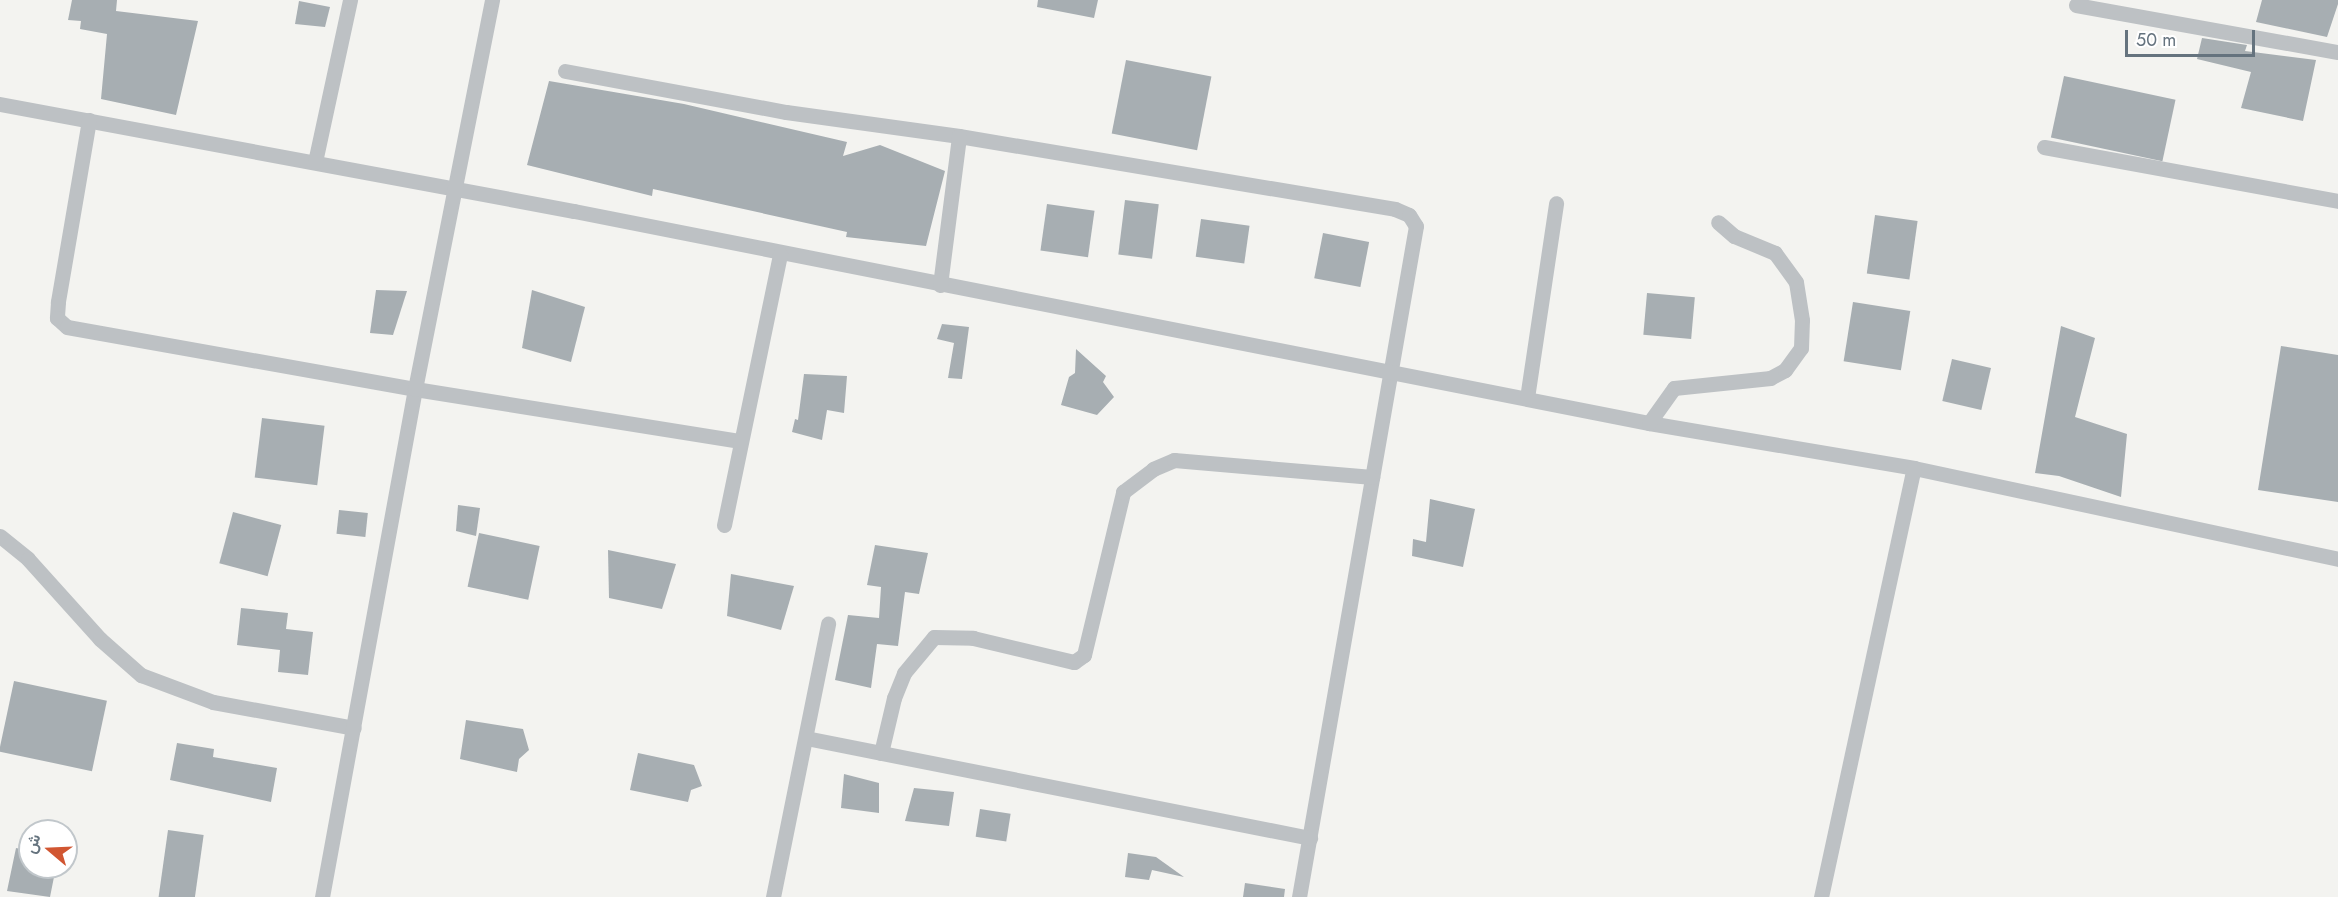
<!DOCTYPE html>
<html>
<head>
<meta charset="utf-8">
<style>
  body { margin:0 }
  #map { position:relative; width:2338px; height:897px; overflow:hidden; background:#f3f3f0; font-family:Jost,Vazirmatn,sans-serif }
  div>[style] { position:absolute }
  [style*='--x'] { left:calc(var(--x)*1px); top:calc(var(--y)*1px); width:calc(var(--w)*1px); rotate:calc(var(--a)*1deg) }
  .building>* { inset:0; background:#a7aeb2; transform-origin:0 0 }
  .street>* { height:15px; margin:-7.5px; padding:0 7.5px; transform-origin:7.5px; border-radius:7.5px; background:#bdc1c4 }
  span { translate:-50% -50%; white-space:nowrap; text-align:center; line-height:1.15; -webkit-text-stroke:6px #fff; paint-order:stroke }
  .north { position:absolute; left:18px; top:819px; width:60px; height:60px; box-sizing:border-box; background:#fff; border:2px solid #c1c7cb; border-radius:50%; rotate:289deg; font-size:16px; font-weight:700; line-height:24px; text-align:center; color:#65737e }
  .north::after { content:''; display:block; margin:auto; width:21px; height:27px; background:#d15632; clip-path:polygon(50% 0,100% 100%,50% 72%,0 100%) }
  .scale { position:absolute; left:2125px; top:30px; width:130px; height:27px; box-sizing:border-box; border:3px solid #65737e; border-top:0; padding-left:8px; font-size:18px; line-height:21px; white-space:nowrap; color:#65737e; -webkit-text-stroke:4px #fff; paint-order:stroke }
</style>
</head>
<body>
<div id="map">
  <div class="building">
    <i style="clip-path:polygon(72px 0,117px 0,116px 11px,198px 21px,176px 115px,101px 99px,107px 34px,80px 29px,81px 21px,68px 20px)"></i>
    <i style="clip-path:polygon(1038px 0,1098px 0,1094px 18px,1037px 7px)"></i>
    <i style="clip-path:polygon(2262px 0,2338px 0,2338px 4px,2327px 37px,2256px 22px)"></i>
    <i style="clip-path:polygon(299px 1px,330px 7px,325px 27px,295px 24px)"></i>
    <i style="clip-path:polygon(2202px 38px,2247px 45px,2245px 51px,2316px 60px,2303px 121px,2241px 108px,2251px 72px,2197px 59px)"></i>
    <i style="left:1126px;top:60px;width:87px;height:75px;rotate:11deg"></i>
    <i style="left:2064px;top:76px;width:114px;height:63px;rotate:12deg"></i>
    <i style="clip-path:polygon(549px 81px,684px 104px,847px 142px,843px 156px,880px 145px,945px 171px,926px 246px,846px 237px,847px 232px,653px 189px,652px 196px,527px 165px)"></i>
    <i style="left:1125px;top:200px;width:34px;height:55px;rotate:7deg"></i>
    <i style="left:1047px;top:204px;width:48px;height:47px;rotate:8deg"></i>
    <i style="left:1875px;top:215px;width:43px;height:59px;rotate:8deg"></i>
    <i style="left:1201px;top:219px;width:49px;height:38px;rotate:8deg"></i>
    <i style="left:1323px;top:233px;width:47px;height:46px;rotate:11deg"></i>
    <i style="clip-path:polygon(376px 290px,407px 291px,393px 335px,370px 333px)"></i>
    <i style="clip-path:polygon(532px 290px,585px 307px,571px 362px,522px 348px)"></i>
    <i style="left:1647px;top:293px;width:48px;height:42px;rotate:5deg"></i>
    <i style="left:1853px;top:302px;width:58px;height:60px;rotate:9deg"></i>
    <i style="clip-path:polygon(942px 324px,969px 327px,962px 379px,948px 378px,954px 343px,937px 339px)"></i>
    <i style="clip-path:polygon(2061px 326px,2095px 338px,2075px 417px,2127px 434px,2121px 497px,2059px 476px,2035px 473px)"></i>
    <i style="clip-path:polygon(2281px 346px,2338px 355px,2338px 502px,2258px 490px)"></i>
    <i style="clip-path:polygon(1076px 349px,1106px 376px,1103px 382px,1114px 397px,1097px 415px,1061px 405px,1069px 377px,1075px 373px)"></i>
    <i style="left:1952px;top:359px;width:40px;height:43px;rotate:13deg"></i>
    <i style="clip-path:polygon(804px 374px,847px 376px,844px 413px,827px 410px,822px 440px,792px 432px,795px 419px,798px 420px)"></i>
    <i style="left:262px;top:418px;width:63px;height:60px;rotate:7deg"></i>
    <i style="clip-path:polygon(1430px 499px,1475px 509px,1463px 567px,1412px 556px,1413px 539px,1426px 542px)"></i>
    <i style="clip-path:polygon(458px 505px,480px 508px,476px 536px,456px 531px)"></i>
    <i style="left:339px;top:510px;width:29px;height:24px;rotate:6deg"></i>
    <i style="left:233px;top:512px;width:50px;height:53px;rotate:15deg"></i>
    <i style="left:479px;top:533px;width:62px;height:55px;rotate:12deg"></i>
    <i style="clip-path:polygon(875px 545px,928px 553px,919px 594px,905px 592px,898px 646px,877px 644px,871px 688px,835px 680px,848px 615px,879px 618px,881px 587px,867px 585px)"></i>
    <i style="clip-path:polygon(608px 550px,676px 564px,662px 609px,609px 598px)"></i>
    <i style="clip-path:polygon(731px 574px,794px 586px,781px 630px,727px 616px)"></i>
    <i style="clip-path:polygon(241px 608px,288px 613px,286px 629px,313px 632px,308px 675px,278px 672px,280px 650px,237px 645px)"></i>
    <i style="left:14px;top:681px;width:95px;height:72px;rotate:12deg"></i>
    <i style="clip-path:polygon(466px 720px,523px 729px,529px 750px,519px 759px,517px 772px,460px 759px)"></i>
    <i style="clip-path:polygon(177px 743px,214px 749px,213px 757px,277px 768px,271px 802px,170px 780px)"></i>
    <i style="clip-path:polygon(638px 753px,694px 765px,702px 786px,691px 790px,688px 802px,630px 790px)"></i>
    <i style="clip-path:polygon(844px 774px,879px 783px,879px 813px,841px 808px)"></i>
    <i style="clip-path:polygon(914px 788px,954px 792px,949px 826px,905px 821px)"></i>
    <i style="left:980px;top:809px;width:31px;height:28px;rotate:9deg"></i>
    <i style="left:168px;top:830px;width:36px;height:68px;rotate:8deg"></i>
    <i style="clip-path:polygon(16px 848px,30px 851px,30px 867px,56px 867px,50px 897px,7px 891px)"></i>
    <i style="clip-path:polygon(1128px 853px,1156px 857px,1184px 877px,1152px 870px,1149px 880px,1125px 877px)"></i>
    <i style="clip-path:polygon(1245px 883px,1285px 889px,1284px 897px,1243px 897px)"></i>
  </div>
  <div class="street">
    <i style="--x:2076;--y:5;--w:266;--a:10.2"></i>
    <i style="--x:565;--y:71;--w:225;--a:10.5"></i>
    <i style="--x:786;--y:112;--w:175;--a:7.9"></i>
    <i style="--x:959;--y:136;--w:442;--a:9.5"></i>
    <i style="--x:1395;--y:209;--w:15;--a:23"></i>
    <i style="--x:1409;--y:215;--w:13;--a:58"></i>
    <i style="--x:1416;--y:226;--w:681;--a:99.89"></i>
    <i style="--x:0;--y:104;--w:584;--a:10.56"></i>
    <i style="--x:574;--y:211;--w:1096;--a:11.16"></i>
    <i style="--x:1649;--y:423;--w:269;--a:9.6"></i>
    <i style="--x:1914;--y:468;--w:434;--a:12.1"></i>
    <i style="--x:89;--y:120;--w:185;--a:99.7"></i>
    <i style="--x:58;--y:302;--w:16;--a:94"></i>
    <i style="--x:57;--y:318;--w:13;--a:42"></i>
    <i style="--x:67;--y:327;--w:353;--a:10.1"></i>
    <i style="--x:415;--y:389;--w:328;--a:9.1"></i>
    <i style="--x:2044;--y:147;--w:299;--a:10.4"></i>
    <i style="--x:315;--y:162;--w:166;--a:-77.8"></i>
    <i style="--x:940;--y:285;--w:150;--a:-82.7"></i>
    <i style="--x:1527;--y:398;--w:197;--a:-81.5"></i>
    <i style="--x:1649;--y:423;--w:43;--a:-54.5"></i>
    <i style="--x:1674;--y:388;--w:97;--a:-5.9"></i>
    <i style="--x:1770;--y:378;--w:17;--a:-28"></i>
    <i style="--x:1785;--y:370;--w:27;--a:-54"></i>
    <i style="--x:1801;--y:348;--w:28;--a:-88"></i>
    <i style="--x:1802;--y:320;--w:38;--a:-99"></i>
    <i style="--x:1796;--y:282;--w:36;--a:-126"></i>
    <i style="--x:1775;--y:253;--w:44;--a:-157.5"></i>
    <i style="--x:1734;--y:236;--w:21;--a:-139"></i>
    <i style="--x:724;--y:525;--w:277;--a:-78.3"></i>
    <i style="--x:0;--y:536;--w:36;--a:39"></i>
    <i style="--x:28;--y:559;--w:108;--a:48"></i>
    <i style="--x:100;--y:639;--w:55;--a:41.3"></i>
    <i style="--x:141;--y:675;--w:77;--a:20.6"></i>
    <i style="--x:213;--y:702;--w:143;--a:10.4"></i>
    <i style="--x:806;--y:738;--w:514;--a:11.22"></i>
    <i style="--x:881;--y:753;--w:57;--a:-76.7"></i>
    <i style="--x:894;--y:698;--w:27;--a:-68"></i>
    <i style="--x:904;--y:673;--w:47;--a:-50.2"></i>
    <i style="--x:934;--y:637;--w:39;--a:1"></i>
    <i style="--x:973;--y:638;--w:104;--a:13.4"></i>
    <i style="--x:1074;--y:662;--w:12;--a:-35"></i>
    <i style="--x:1084;--y:655;--w:168;--a:-76.5"></i>
    <i style="--x:1123;--y:492;--w:38;--a:-37"></i>
    <i style="--x:1153;--y:469;--w:23;--a:-23"></i>
    <i style="--x:1174;--y:460;--w:199;--a:4.9"></i>
    <i style="--x:322;--y:897;--w:516;--a:-79.63"></i>
    <i style="--x:415;--y:389;--w:397;--a:-78.8"></i>
    <i style="--x:773;--y:897;--w:279;--a:-78.6"></i>
    <i style="--x:1821;--y:897;--w:439;--a:-77.8"></i>
  </div>
  <div class="north">ش</div>
  <div class="scale">50 m</div>
</div>
</body>
</html>
